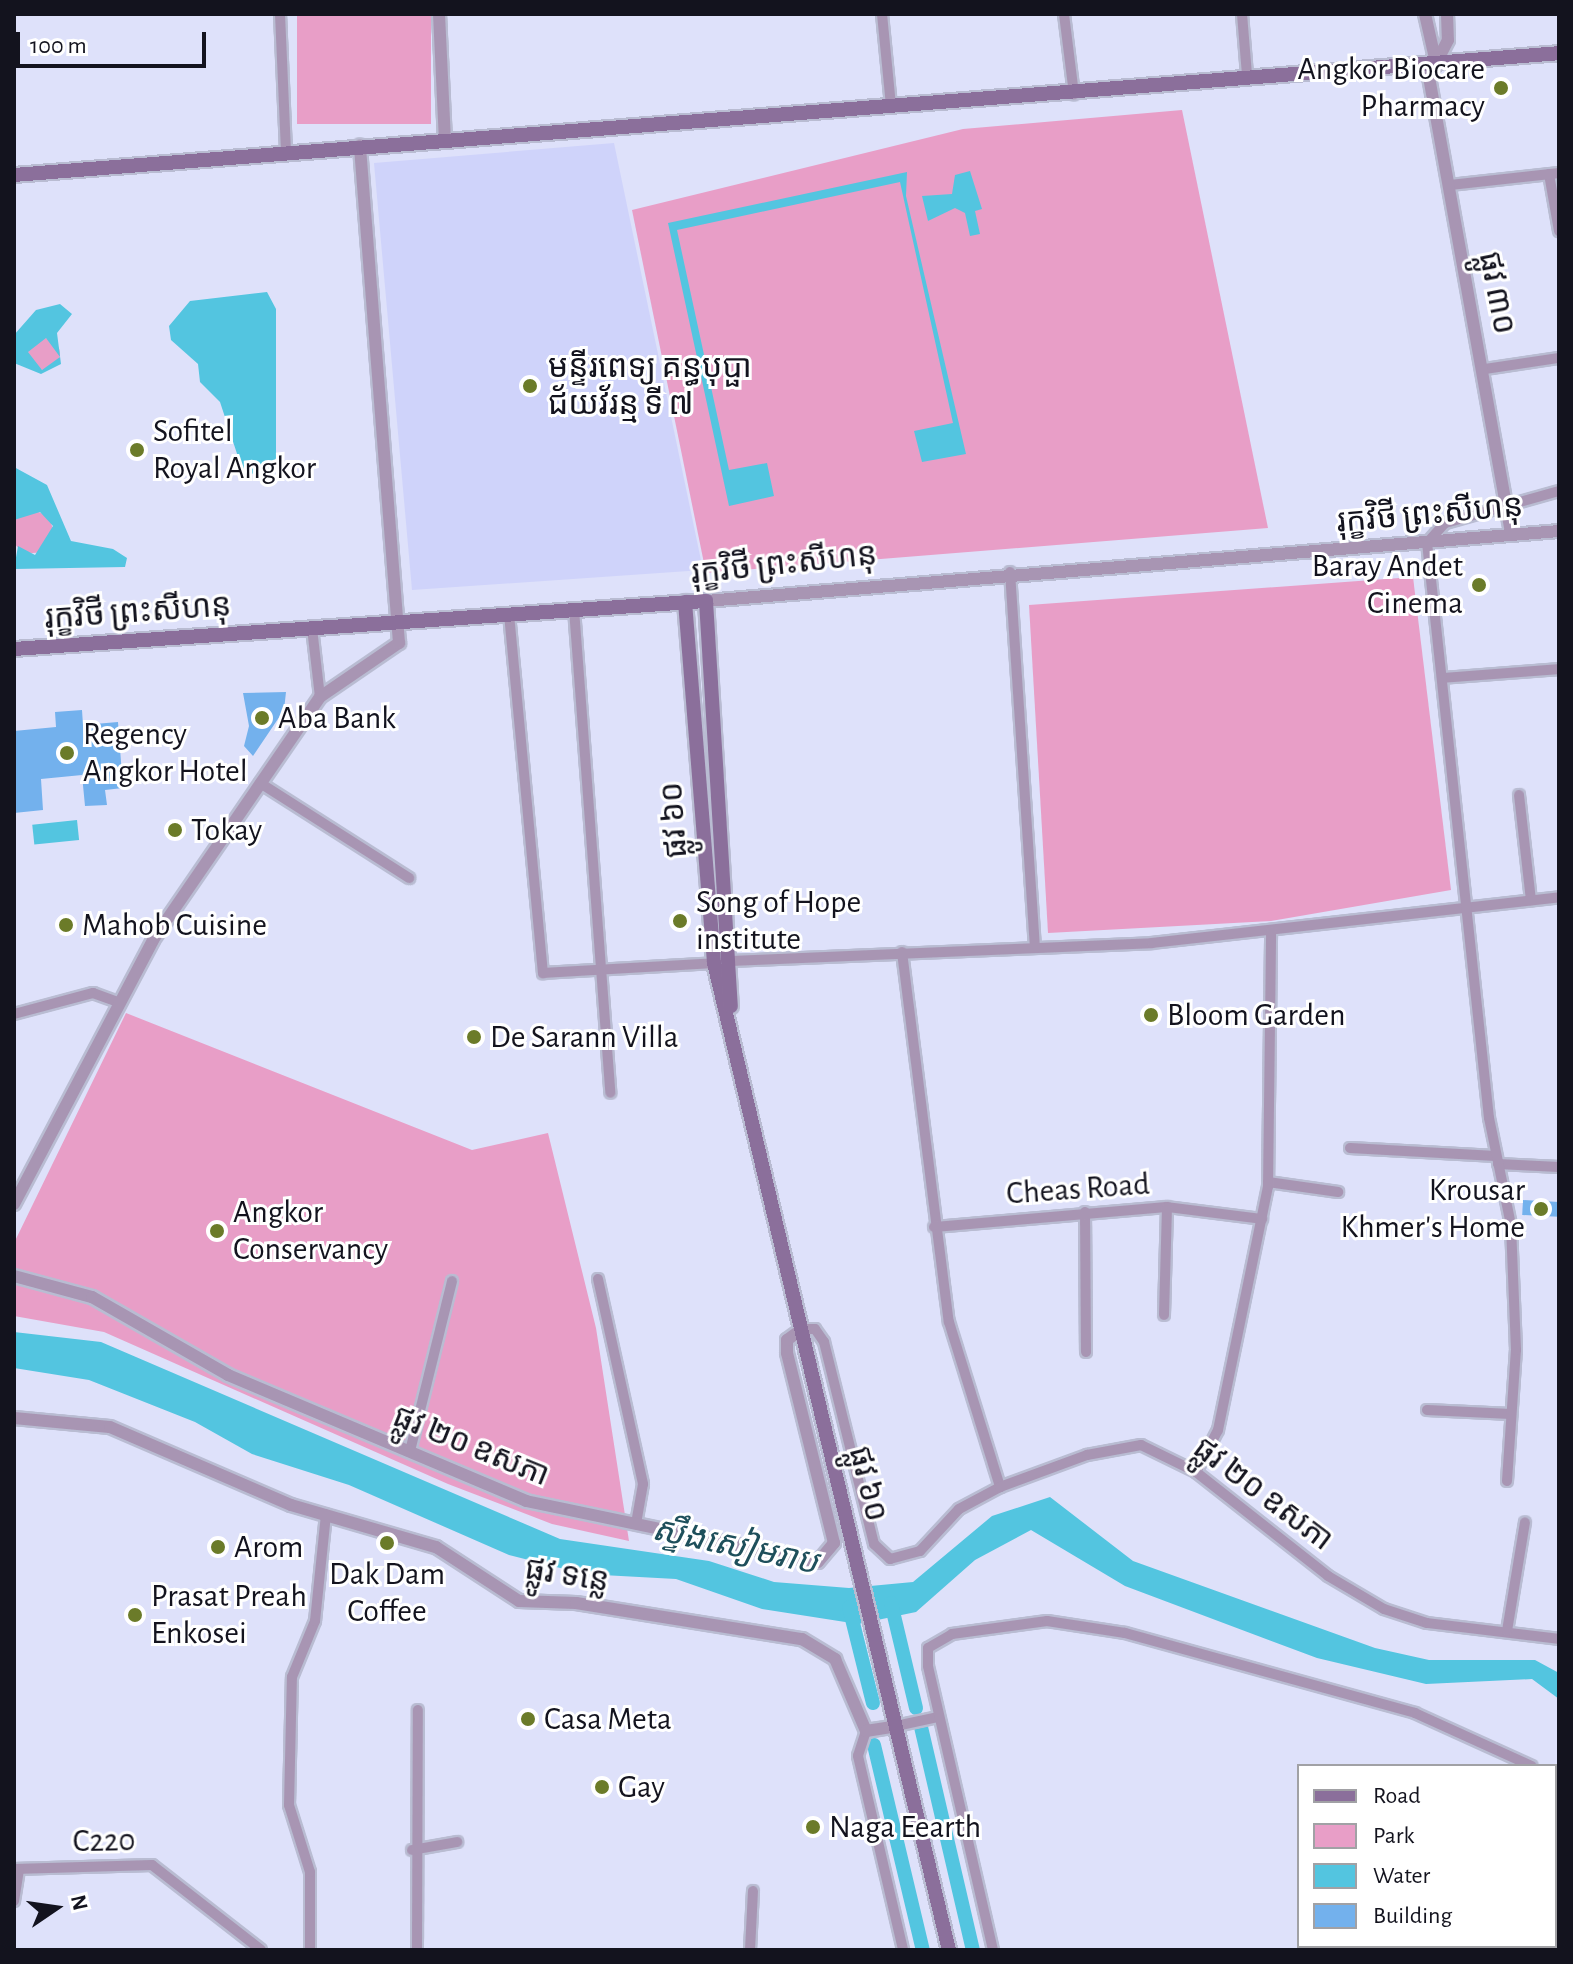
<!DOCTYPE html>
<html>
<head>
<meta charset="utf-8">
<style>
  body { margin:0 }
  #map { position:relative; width:1573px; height:1964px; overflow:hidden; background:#dee1fa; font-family:"Alegreya Sans","Noto Sans Khmer",sans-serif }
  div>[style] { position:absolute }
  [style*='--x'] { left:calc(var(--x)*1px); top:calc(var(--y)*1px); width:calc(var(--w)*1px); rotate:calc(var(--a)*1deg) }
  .built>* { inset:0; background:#cfd3fa }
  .green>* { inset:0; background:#e89ec7; transform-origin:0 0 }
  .round { border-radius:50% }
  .water>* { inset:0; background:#53c5e0; transform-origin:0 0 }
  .canal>* { height:14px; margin:-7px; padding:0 7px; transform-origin:7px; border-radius:7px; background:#53c5e0 }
  .building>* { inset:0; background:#73b1ed; transform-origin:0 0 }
  .roads { filter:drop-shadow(2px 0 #b9bcd2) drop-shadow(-2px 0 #b9bcd2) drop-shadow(0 2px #b9bcd2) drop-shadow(0 -2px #b9bcd2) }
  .minor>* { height:10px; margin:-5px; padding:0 5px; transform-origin:5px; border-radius:5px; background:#a895b3 }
  .tertiary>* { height:12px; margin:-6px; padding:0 6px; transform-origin:6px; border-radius:6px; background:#a895b3 }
  .secondary>* { height:14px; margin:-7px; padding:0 7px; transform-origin:7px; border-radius:7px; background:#8b6f9b }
  .dots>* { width:22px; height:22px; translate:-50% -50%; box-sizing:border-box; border:4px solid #fff; border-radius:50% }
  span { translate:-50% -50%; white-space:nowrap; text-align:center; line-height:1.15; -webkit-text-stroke:6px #fff; paint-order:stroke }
  .poi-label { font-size:32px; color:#13131e }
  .right { translate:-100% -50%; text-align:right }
  .left { translate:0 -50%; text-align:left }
  .street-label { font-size:32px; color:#13131e }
  .water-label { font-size:34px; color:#1e4f5b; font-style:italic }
  .frame { position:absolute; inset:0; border:16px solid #13131e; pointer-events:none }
  .legend { position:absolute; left:1297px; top:1764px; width:260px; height:184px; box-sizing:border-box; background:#fff; border:2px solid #a1a1a5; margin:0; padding:10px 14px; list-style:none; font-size:24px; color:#13131e }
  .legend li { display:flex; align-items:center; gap:16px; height:40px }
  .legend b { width:40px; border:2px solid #a1a1a5 }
  .north { position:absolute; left:16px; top:1868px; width:80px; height:80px; -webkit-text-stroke:6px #fff; paint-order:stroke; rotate:77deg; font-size:22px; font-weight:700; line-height:32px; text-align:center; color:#13131e }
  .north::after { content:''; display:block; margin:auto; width:28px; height:36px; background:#13131e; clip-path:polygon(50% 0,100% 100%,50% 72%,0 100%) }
  .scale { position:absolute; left:16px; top:32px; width:190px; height:36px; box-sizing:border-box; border:4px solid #13131e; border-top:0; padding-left:10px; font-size:24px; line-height:28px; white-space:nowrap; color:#13131e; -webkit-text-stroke:6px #fff; paint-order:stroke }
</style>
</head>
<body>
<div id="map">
  <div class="built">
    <i style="clip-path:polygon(614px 143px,703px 570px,412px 590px,374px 163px)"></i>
  </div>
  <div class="green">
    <i style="left:297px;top:14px;width:134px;height:110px"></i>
    <i style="clip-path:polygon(1182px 110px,1268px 528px,706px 573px,632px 210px,963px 129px)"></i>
    <i class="round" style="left:28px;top:338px;width:32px;height:32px"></i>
    <i class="round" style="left:11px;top:511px;width:42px;height:42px"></i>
    <i style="clip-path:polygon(1413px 577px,1451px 890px,1271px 921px,1048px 933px,1029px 605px)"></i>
    <i style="clip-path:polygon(126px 1013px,472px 1150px,548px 1133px,596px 1328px,629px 1541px,552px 1524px,448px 1484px,104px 1332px,14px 1316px,14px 1243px)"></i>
  </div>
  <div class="water">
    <i style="clip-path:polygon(970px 171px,982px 209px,975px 211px,980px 234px,970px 236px,965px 213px,955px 208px,928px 221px,922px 196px,952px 194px,955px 175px)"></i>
    <i style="clip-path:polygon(907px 172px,906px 196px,966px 454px,922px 462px,914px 431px,953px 423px,900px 182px,677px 230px,729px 470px,767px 463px,774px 496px,729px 506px,668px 223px)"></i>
    <i style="clip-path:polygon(267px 292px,276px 309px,276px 458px,269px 471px,244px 475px,220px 402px,200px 382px,198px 364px,171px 340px,169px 326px,190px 301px)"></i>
    <i style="clip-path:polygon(evenodd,60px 304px,72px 314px,57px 333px,61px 364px,41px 374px,14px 363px,14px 335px,36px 310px,60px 304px,46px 338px,60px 357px,42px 370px,28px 352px,46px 338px)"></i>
    <i style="clip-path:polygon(14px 467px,47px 485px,71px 541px,113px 549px,127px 558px,125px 567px,14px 569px,18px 546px,35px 555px,53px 526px,40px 512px,14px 520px)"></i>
    <i style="left:77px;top:820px;width:20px;height:45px;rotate:84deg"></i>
    <i style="clip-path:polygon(14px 1332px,101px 1342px,560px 1539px,709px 1561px,774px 1582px,849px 1588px,913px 1582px,992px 1516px,1050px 1497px,1133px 1561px,1375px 1648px,1429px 1660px,1535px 1660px,1559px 1673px,1559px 1699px,1532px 1679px,1426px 1684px,1317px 1658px,1125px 1586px,1031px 1530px,975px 1560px,916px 1612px,858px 1624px,762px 1609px,676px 1579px,584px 1574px,509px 1555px,349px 1485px,252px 1454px,195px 1422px,89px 1380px,14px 1368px)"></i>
  </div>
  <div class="canal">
    <i style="--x:891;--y:1603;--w:108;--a:76.6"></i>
    <i style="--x:849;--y:1607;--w:99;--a:76"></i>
    <i style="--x:921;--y:1727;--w:229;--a:76.9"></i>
    <i style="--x:874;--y:1745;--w:211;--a:76.6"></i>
  </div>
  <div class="building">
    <i style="clip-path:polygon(286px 692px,284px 710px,253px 756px,244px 746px,249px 726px,243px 693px)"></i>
    <i style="clip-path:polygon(82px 710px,83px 725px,118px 722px,123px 788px,105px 790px,107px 805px,85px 806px,82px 775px,41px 779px,43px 810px,14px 813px,14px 731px,56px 727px,55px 712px)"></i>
    <i style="left:1523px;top:1200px;width:36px;height:15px;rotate:3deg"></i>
  </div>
  <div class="roads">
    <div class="minor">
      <i style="--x:280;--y:14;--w:139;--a:87.5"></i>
      <i style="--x:882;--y:14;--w:92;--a:84.4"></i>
      <i style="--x:1064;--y:14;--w:81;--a:82.9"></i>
      <i style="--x:1242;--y:14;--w:61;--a:85.3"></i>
      <i style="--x:1549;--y:174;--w:58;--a:80"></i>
      <i style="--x:1450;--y:185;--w:110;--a:-6.3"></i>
      <i style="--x:1485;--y:369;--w:75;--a:-8.5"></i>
      <i style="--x:1010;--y:572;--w:376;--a:86.2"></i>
      <i style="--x:574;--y:609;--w:485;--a:85.7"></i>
      <i style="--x:509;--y:614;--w:361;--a:84.6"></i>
      <i style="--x:543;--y:973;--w:171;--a:-3.3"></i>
      <i style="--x:312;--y:628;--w:69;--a:83.4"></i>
      <i style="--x:1442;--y:678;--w:117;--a:-4.4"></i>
      <i style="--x:260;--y:783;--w:177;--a:32.5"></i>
      <i style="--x:1519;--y:795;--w:106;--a:83.5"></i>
      <i style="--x:902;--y:952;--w:373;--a:82.8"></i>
      <i style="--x:949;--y:1322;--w:173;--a:72.8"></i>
      <i style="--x:730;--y:961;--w:422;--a:-2.4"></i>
      <i style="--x:1152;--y:943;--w:410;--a:-6.4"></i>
      <i style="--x:14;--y:1014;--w:82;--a:-14.9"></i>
      <i style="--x:93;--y:993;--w:29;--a:20"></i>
      <i style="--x:1350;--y:1148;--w:146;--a:3.1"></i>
      <i style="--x:1498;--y:1164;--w:61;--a:2.8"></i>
      <i style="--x:1268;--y:1182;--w:71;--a:8.1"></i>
      <i style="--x:1167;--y:1207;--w:96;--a:7.2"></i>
      <i style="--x:1085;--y:1212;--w:140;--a:89.6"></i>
      <i style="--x:934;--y:1227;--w:234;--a:-4.9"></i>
      <i style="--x:1167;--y:1207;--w:108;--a:91.6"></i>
      <i style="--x:598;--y:1279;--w:210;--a:77.6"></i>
      <i style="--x:643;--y:1484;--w:40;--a:100"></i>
      <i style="--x:802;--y:1329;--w:13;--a:0"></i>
      <i style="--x:815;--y:1329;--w:16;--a:55"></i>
      <i style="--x:824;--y:1342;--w:208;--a:76.1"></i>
      <i style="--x:874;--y:1544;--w:22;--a:43"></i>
      <i style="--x:890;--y:1559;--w:31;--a:-15"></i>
      <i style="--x:920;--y:1551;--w:57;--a:-47.1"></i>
      <i style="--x:959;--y:1509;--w:47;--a:-28.2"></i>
      <i style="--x:1000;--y:1487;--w:93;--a:-20.2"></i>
      <i style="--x:1087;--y:1455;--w:55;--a:-10.5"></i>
      <i style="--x:1141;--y:1445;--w:61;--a:26.1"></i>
      <i style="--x:1196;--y:1472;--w:168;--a:38.2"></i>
      <i style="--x:1328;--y:1576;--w:65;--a:30.5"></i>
      <i style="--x:1384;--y:1609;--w:45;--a:18"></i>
      <i style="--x:1427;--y:1623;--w:133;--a:6.9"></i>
      <i style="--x:1427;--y:1410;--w:84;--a:2.7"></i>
      <i style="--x:410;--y:1451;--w:175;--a:-76.1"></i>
      <i style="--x:1196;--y:1472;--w:47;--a:-62.4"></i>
      <i style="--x:1218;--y:1430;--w:248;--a:-78.4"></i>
      <i style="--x:1268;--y:1187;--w:256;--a:-89.3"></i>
      <i style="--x:1507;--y:1481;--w:131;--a:-86.1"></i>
      <i style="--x:1516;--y:1350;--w:125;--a:-92.3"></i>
      <i style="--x:1511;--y:1225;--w:109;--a:-101.6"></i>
      <i style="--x:1489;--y:1118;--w:578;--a:-96.15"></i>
      <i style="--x:1427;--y:543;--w:27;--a:-48"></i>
      <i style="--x:1445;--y:523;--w:118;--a:-15.7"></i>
      <i style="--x:1507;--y:1631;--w:110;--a:-80.6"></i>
      <i style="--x:896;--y:1726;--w:40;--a:-12"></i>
      <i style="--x:866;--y:1731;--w:26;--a:108"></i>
      <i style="--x:858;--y:1756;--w:199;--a:76.9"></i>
      <i style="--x:1555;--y:1777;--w:4;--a:27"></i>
      <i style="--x:412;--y:1850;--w:46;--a:-10.1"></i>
      <i style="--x:14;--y:1869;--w:138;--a:-1.7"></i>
      <i style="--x:152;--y:1865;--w:138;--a:37.9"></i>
      <i style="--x:14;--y:1901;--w:32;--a:-81"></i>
      <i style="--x:310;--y:1950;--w:78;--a:-90"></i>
      <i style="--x:310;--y:1872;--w:70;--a:-107.4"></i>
      <i style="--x:289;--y:1805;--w:128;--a:-88.7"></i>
      <i style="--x:292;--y:1677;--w:61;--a:-67.7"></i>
      <i style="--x:315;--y:1621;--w:107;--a:-84.1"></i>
      <i style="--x:417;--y:1950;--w:240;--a:-89.8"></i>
      <i style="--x:750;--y:1950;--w:59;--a:-87.1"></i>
      <i style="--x:993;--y:1950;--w:291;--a:-102.9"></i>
      <i style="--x:928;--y:1666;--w:18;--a:-90"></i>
      <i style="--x:928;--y:1648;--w:28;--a:-30"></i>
      <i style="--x:952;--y:1634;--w:96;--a:-7.8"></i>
      <i style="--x:1047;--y:1621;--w:79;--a:8.7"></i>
      <i style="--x:1125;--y:1633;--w:301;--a:15.4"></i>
      <i style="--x:1415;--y:1713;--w:128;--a:24.4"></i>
    </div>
    <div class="tertiary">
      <i style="--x:439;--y:14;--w:126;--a:87.3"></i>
      <i style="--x:1425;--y:14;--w:50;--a:77.3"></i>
      <i style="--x:1447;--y:14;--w:26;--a:88"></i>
      <i style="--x:1448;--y:40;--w:42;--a:117.2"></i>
      <i style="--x:1429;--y:77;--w:465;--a:79.8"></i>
      <i style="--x:706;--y:601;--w:856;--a:-4.69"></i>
      <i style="--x:14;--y:1204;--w:298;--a:-62.2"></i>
      <i style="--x:153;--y:940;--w:295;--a:-55.5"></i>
      <i style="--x:320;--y:697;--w:96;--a:-34.4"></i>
      <i style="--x:399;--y:643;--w:499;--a:-94.5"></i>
      <i style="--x:14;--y:1276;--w:81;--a:15.1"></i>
      <i style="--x:92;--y:1297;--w:157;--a:29.8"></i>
      <i style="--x:228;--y:1375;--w:324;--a:22.9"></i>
      <i style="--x:526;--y:1501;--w:298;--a:11.8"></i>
      <i style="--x:818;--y:1562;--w:25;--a:-50"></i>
      <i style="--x:834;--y:1543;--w:196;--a:-103.9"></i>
      <i style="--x:787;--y:1353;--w:13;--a:-90"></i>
      <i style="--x:787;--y:1340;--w:19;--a:-36"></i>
      <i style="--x:14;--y:1418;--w:96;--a:5.4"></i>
      <i style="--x:110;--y:1427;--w:197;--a:23.3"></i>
      <i style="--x:291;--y:1505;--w:151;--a:16.2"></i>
      <i style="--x:436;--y:1547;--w:99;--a:33"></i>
      <i style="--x:519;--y:1601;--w:57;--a:2"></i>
      <i style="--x:576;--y:1603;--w:229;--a:9.1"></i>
      <i style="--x:802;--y:1639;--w:39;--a:31"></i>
      <i style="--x:835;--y:1659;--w:78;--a:66.7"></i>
      <i style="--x:866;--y:1731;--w:30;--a:-9"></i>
    </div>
    <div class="secondary">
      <i style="--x:14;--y:175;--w:1550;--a:-4.51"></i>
      <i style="--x:685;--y:602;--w:362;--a:85.4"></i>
      <i style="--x:714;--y:963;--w:1015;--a:76.61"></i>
      <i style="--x:14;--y:649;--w:694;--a:-3.97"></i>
      <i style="--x:706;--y:601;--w:406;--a:86.5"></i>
    </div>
  </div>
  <div class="dots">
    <i style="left:1501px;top:88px;background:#6b7b29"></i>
    <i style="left:530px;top:386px;background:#6b7b29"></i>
    <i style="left:137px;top:450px;background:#6b7b29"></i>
    <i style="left:1479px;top:585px;background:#6b7b29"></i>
    <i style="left:262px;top:718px;background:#6b7b29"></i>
    <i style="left:67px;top:753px;background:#6b7b29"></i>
    <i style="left:175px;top:830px;background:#6b7b29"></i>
    <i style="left:680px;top:921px;background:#6b7b29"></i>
    <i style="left:66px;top:925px;background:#6b7b29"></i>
    <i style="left:1151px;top:1015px;background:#6b7b29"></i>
    <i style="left:474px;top:1037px;background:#6b7b29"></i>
    <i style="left:1541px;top:1209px;background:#6b7b29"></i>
    <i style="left:217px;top:1231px;background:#6b7b29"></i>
    <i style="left:387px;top:1543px;background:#6b7b29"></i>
    <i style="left:218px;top:1547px;background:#6b7b29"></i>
    <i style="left:135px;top:1615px;background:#6b7b29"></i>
    <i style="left:528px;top:1719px;background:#6b7b29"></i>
    <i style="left:602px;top:1787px;background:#6b7b29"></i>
    <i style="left:813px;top:1827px;background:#6b7b29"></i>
  </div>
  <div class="poi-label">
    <span class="right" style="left:1485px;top:88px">Angkor Biocare<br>Pharmacy</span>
    <span class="left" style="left:548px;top:386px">មន្ទីរពេទ្យ គន្ធបុប្ផា<br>ជ័យវ័រន្ម ទី ៧</span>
    <span class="left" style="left:153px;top:450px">Sofitel<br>Royal Angkor</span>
    <span class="right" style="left:1463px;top:585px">Baray Andet<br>Cinema</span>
    <span class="left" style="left:278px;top:718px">Aba Bank</span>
    <span class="left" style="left:83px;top:753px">Regency<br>Angkor Hotel</span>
    <span class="left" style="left:191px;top:830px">Tokay</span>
    <span class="left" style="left:696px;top:921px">Song of Hope<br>institute</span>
    <span class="left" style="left:82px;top:925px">Mahob Cuisine</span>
    <span class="left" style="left:1167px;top:1015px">Bloom Garden</span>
    <span class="left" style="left:490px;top:1037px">De Sarann Villa</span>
    <span class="right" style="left:1525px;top:1209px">Krousar<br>Khmer's Home</span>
    <span class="left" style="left:233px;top:1231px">Angkor<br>Conservancy</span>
    <span class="left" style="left:234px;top:1547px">Arom</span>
    <span style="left:387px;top:1593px">Dak Dam<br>Coffee</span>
    <span class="left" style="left:151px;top:1615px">Prasat Preah<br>Enkosei</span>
    <span class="left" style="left:544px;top:1719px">Casa Meta</span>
    <span class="left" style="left:618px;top:1787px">Gay</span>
    <span class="left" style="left:829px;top:1827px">Naga Eearth</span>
  </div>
  <div class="street-label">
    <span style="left:1497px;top:293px;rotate:79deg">ផ្លូវ ៣០</span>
    <span style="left:1430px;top:514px;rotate:-5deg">រុក្ខវិថី ព្រះសីហនុ</span>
    <span style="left:784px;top:564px;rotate:-6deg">រុក្ខវិថី ព្រះសីហនុ</span>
    <span style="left:138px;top:612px;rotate:-4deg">រុក្ខវិថី ព្រះសីហនុ</span>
    <span style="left:674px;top:820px;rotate:-94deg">ផ្លូវ ៦០</span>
    <span style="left:1078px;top:1189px;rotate:-4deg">Cheas Road</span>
    <span style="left:471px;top:1446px;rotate:22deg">ផ្លូវ ២០ ឧសភា</span>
    <span style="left:868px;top:1484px;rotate:76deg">ផ្លូវ ៦០</span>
    <span style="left:1263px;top:1494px;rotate:37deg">ផ្លូវ ២០ ឧសភា</span>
    <span style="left:567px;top:1575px;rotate:9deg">ផ្លូវ ទន្លេ</span>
    <span style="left:104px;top:1841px;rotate:-1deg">C220</span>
  </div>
  <div class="water-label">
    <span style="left:735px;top:1547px;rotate:12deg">ស្ទឹងសៀមរាប</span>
  </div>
  <div class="frame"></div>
  <ul class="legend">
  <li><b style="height:10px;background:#8b6f9b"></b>Road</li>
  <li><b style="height:22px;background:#e89ec7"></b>Park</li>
  <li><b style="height:22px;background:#53c5e0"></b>Water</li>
  <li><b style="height:22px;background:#73b1ed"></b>Building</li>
  </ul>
  <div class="north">N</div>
  <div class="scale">100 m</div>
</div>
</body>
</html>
